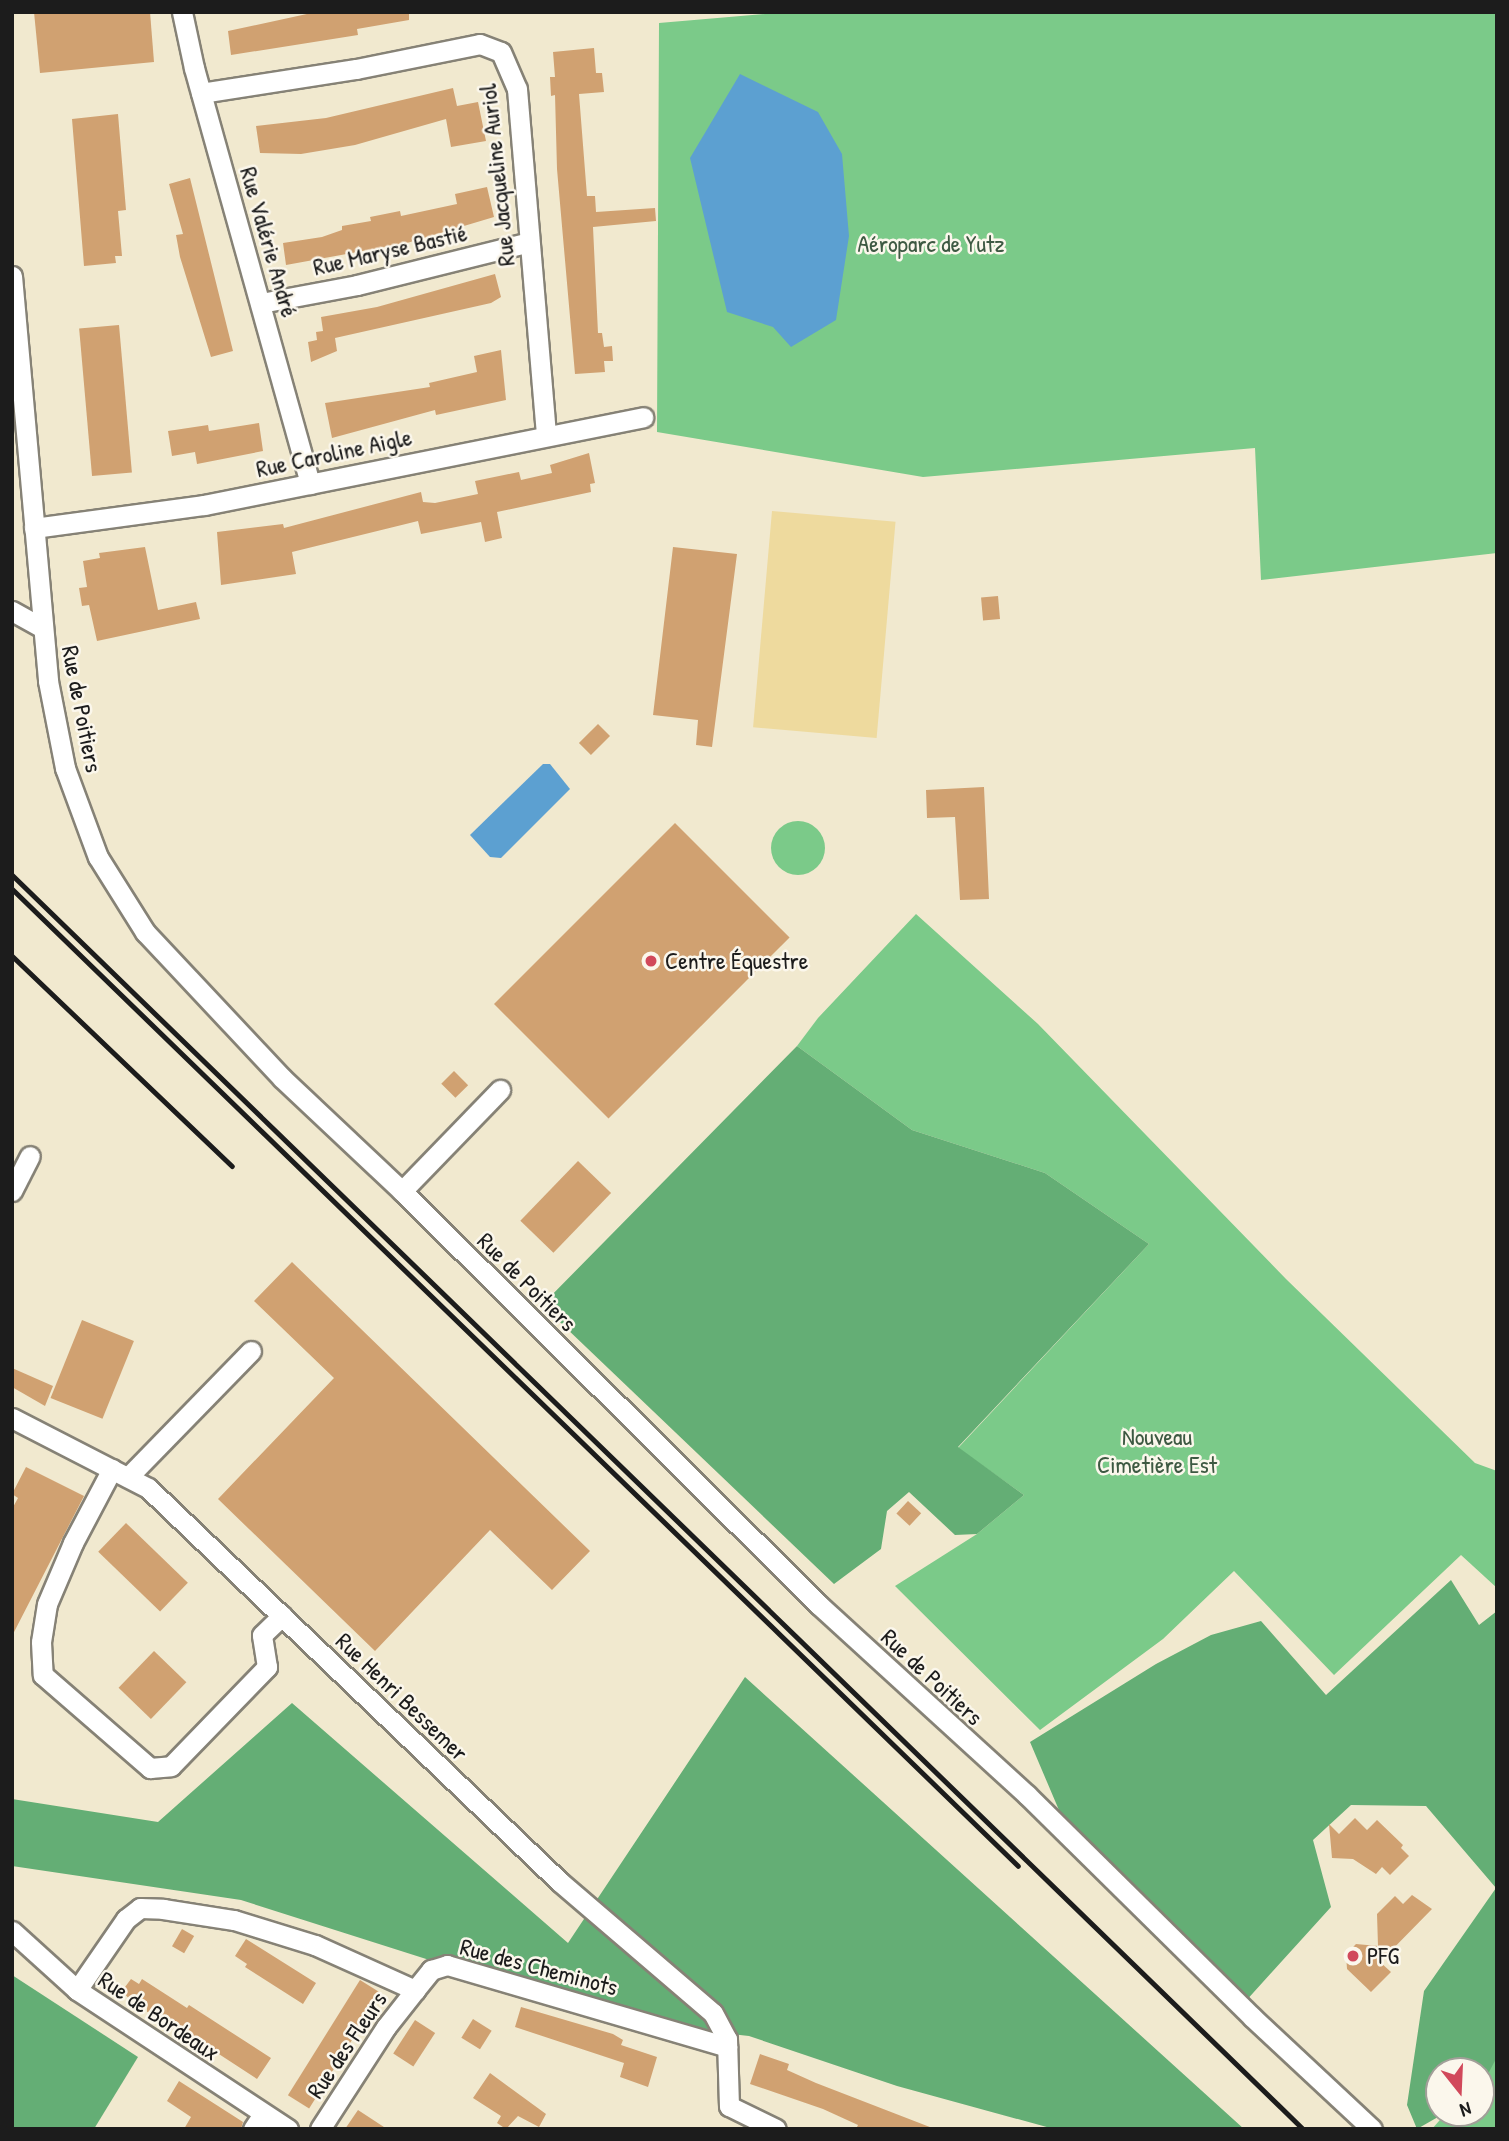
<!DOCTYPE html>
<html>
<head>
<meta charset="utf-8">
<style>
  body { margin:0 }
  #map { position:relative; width:1509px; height:2141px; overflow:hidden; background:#f1e9cf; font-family:"Patrick Hand",sans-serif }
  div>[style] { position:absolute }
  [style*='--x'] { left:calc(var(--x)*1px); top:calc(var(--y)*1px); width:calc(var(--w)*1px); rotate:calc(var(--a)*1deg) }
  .green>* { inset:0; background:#7bca89 }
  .round { border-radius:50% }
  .forest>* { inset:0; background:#64ae75 }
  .sand>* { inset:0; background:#eeda9e; transform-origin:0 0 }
  .water>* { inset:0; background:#5ca0d1 }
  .building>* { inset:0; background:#d0a171; transform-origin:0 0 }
  .roads { filter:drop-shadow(2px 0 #868276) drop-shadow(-2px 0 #868276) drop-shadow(0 2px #868276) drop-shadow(0 -2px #868276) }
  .minor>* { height:19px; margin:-9.5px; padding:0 9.5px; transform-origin:9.5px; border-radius:9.5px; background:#fff }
  .rail>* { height:5px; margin:-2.5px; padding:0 2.5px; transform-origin:2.5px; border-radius:2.5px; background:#1c1c1c }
  .dots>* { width:19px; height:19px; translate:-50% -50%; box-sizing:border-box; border:4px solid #fbf7ec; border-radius:50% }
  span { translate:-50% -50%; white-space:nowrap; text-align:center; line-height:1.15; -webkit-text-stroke:5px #fbf7ec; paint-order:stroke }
  .street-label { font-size:24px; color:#1c1c1c }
  .park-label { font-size:24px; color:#3d5942 }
  .poi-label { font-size:24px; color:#1c1c1c }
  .left { translate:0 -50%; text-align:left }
  .frame { position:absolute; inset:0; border:14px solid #1c1c1c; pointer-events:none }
  .north { position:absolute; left:1425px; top:2057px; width:70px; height:70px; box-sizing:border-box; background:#fbf7ec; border:2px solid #a29f99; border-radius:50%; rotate:162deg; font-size:19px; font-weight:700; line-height:28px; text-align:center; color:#1c1c1c }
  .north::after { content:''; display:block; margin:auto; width:24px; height:32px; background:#d1495b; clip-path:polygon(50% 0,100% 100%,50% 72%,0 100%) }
</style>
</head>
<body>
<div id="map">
  <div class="green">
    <i style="clip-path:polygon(789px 12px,1497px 12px,1497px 553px,1261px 580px,1255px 448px,923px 477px,657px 432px,659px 23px)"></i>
    <i class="round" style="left:771px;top:821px;width:54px;height:54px"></i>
    <i style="clip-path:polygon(916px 914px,1038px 1024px,1286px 1279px,1475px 1463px,1497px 1471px,1497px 1588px,1461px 1555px,1334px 1675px,1234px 1571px,1163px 1639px,1040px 1730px,895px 1586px,977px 1534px,1024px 1495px,958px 1448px,1149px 1244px,1045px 1173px,912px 1130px,797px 1046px,818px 1018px)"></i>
    <i style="clip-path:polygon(1497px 2053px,1497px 2129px,1432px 2129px,1446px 2113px,1481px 2113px,1481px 2072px)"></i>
  </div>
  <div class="forest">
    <i style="clip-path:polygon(797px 1046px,912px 1130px,1045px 1173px,1149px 1244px,958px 1447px,1024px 1495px,977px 1534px,955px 1535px,909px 1492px,887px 1511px,881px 1549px,834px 1584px,542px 1305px)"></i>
    <i style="clip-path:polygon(1451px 1580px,1479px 1625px,1497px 1611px,1497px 2057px,1481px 2087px,1481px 2071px,1439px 2071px,1439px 2113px,1445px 2113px,1417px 2129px,1407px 2105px,1424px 1991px,1496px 1888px,1426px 1806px,1351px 1805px,1313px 1840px,1331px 1907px,1244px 2003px,1070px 1836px,1030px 1742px,1156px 1664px,1211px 1635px,1261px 1621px,1326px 1695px)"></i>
    <i style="clip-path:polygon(745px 1677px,1244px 2129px,1054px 2129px,897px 2086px,749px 2036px,713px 2032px,508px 1985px,241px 1900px,12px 1866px,12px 1799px,158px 1822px,292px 1703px,568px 1943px)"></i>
    <i style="clip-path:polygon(12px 1975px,138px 2057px,94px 2129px,12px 2129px)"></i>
  </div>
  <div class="sand">
    <i style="left:772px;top:511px;width:124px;height:217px;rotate:5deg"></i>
  </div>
  <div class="water">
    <i style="clip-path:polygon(740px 74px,818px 112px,842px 154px,849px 236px,836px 320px,791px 347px,773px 327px,727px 312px,690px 158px)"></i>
    <i style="clip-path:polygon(543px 764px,550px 764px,570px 789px,501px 858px,490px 857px,470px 835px)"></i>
  </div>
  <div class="building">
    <i style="clip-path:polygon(34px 12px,150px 12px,154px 62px,40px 73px)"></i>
    <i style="clip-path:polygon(316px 12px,409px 12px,409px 20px,357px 29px,358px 35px,231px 55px,228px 31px)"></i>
    <i style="clip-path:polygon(594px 48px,596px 73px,602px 73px,604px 92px,579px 94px,587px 196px,595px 196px,596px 212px,655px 208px,656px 221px,593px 227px,598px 333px,602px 333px,604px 347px,612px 346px,613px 361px,604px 361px,605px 372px,575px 374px,557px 169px,555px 95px,551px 96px,550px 77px,555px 77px,553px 52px)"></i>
    <i style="clip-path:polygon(453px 88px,457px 106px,478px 102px,486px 141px,451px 147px,446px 119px,355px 145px,301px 154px,260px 153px,256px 126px,326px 118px)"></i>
    <i style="clip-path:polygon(118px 114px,126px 210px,118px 211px,122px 256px,115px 256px,116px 263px,84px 266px,72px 119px)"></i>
    <i style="clip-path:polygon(190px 178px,233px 351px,211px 357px,180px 257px,176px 235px,183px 234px,169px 184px)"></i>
    <i style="clip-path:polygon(487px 187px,494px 217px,407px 243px,286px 265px,283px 243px,322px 237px,342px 230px,342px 226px,371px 221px,370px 217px,400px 211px,401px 216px,457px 204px,455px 194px)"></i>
    <i style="clip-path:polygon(495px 274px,501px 297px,491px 303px,335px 338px,337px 351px,311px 362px,308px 342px,317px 340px,316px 332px,323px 331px,321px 317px,377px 307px)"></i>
    <i style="left:119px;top:325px;width:148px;height:40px;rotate:85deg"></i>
    <i style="clip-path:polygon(501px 350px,506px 400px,436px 415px,435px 410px,332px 438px,325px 403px,430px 387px,429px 383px,477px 372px,474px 356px)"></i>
    <i style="clip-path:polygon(259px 423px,263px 451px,197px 464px,195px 452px,172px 456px,168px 431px,208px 425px,209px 431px)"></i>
    <i style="clip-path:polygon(589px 453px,595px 483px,590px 484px,591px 492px,497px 512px,502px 538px,485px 542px,481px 522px,421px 534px,418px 521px,292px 552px,296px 574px,221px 585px,217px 532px,283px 524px,284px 528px,421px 492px,423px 502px,435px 503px,478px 494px,475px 481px,519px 472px,521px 480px,552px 473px,550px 465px)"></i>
    <i style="clip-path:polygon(145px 547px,158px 610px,196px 602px,200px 619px,97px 641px,89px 605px,82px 606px,79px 588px,87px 587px,83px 561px,100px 558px,99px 553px)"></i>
    <i style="clip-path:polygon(673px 547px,737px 554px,712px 747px,696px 745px,698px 720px,653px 715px)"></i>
    <i style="left:998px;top:596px;width:23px;height:17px;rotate:85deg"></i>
    <i style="left:598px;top:724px;width:17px;height:27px;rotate:45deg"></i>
    <i style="clip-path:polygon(984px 787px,989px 899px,960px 900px,955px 817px,927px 818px,926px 790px)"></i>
    <i style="left:675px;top:823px;width:162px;height:256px;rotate:45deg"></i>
    <i style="left:454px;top:1071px;width:20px;height:18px;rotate:45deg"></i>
    <i style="left:578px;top:1161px;width:46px;height:83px;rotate:44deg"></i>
    <i style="clip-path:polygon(292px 1262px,590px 1551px,552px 1590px,490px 1530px,375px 1651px,218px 1499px,334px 1378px,254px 1301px)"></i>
    <i style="left:82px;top:1320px;width:56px;height:84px;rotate:22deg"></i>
    <i style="clip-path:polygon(12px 1368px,53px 1386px,45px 1406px,12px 1387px)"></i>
    <i style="clip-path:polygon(26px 1467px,84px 1496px,12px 1636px,12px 1509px,18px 1498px,12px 1494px)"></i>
    <i style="left:908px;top:1501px;width:18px;height:17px;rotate:43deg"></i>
    <i style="left:126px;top:1523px;width:86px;height:40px;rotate:44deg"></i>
    <i style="left:154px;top:1651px;width:45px;height:51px;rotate:44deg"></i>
    <i style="clip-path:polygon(1355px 1818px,1367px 1830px,1377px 1820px,1403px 1845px,1401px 1848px,1409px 1856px,1390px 1875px,1382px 1867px,1376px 1874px,1353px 1859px,1332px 1858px,1329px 1824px,1339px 1834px)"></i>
    <i style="clip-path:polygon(1412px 1895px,1432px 1909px,1380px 1962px,1391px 1972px,1371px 1992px,1347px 1969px,1346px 1954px,1356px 1944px,1378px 1946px,1377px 1914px,1395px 1896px,1403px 1904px)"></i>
    <i style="left:182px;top:1929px;width:14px;height:20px;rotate:30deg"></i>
    <i style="clip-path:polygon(246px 1939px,316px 1983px,303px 2004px,245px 1967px,247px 1964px,235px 1956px)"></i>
    <i style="clip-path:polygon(131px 1979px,139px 1984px,142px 1979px,187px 2008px,189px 2005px,271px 2058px,257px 2079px,153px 2011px,147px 2012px,147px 2001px,132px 2002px,122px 1991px)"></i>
    <i style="left:360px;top:1980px;width:25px;height:136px;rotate:32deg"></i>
    <i style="clip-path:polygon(521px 2007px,613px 2034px,623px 2040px,621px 2045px,657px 2057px,648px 2087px,620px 2077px,624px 2063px,515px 2027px)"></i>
    <i style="left:473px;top:2019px;width:22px;height:22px;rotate:32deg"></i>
    <i style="left:415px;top:2020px;width:24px;height:40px;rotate:33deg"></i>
    <i style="clip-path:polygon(760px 2054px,789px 2064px,787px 2070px,816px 2083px,935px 2129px,856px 2129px,858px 2125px,823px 2109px,750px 2084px)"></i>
    <i style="clip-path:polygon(490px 2073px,546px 2114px,539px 2127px,518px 2116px,506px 2129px,497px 2123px,501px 2116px,473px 2098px)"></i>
    <i style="clip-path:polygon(179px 2081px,243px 2122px,241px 2129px,184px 2129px,191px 2117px,167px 2101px)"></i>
    <i style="clip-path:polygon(358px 2110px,387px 2129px,345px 2129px)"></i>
  </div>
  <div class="roads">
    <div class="minor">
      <i style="--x:182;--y:12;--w:57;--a:77.9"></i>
      <i style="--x:194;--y:68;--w:432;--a:74.4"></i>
      <i style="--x:201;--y:93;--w:157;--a:-8.8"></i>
      <i style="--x:356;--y:69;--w:126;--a:-11.4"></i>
      <i style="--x:480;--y:44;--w:22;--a:21"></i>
      <i style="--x:501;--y:52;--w:40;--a:66.6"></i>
      <i style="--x:517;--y:89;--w:345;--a:85.2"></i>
      <i style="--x:12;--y:276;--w:407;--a:84.9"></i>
      <i style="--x:48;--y:681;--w:89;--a:78.9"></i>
      <i style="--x:65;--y:768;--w:95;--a:69.7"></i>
      <i style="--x:98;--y:857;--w:89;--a:57.9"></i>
      <i style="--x:145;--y:932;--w:200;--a:46.8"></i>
      <i style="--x:282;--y:1078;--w:165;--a:43.3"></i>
      <i style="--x:402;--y:1191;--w:588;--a:44.79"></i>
      <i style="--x:819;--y:1605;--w:282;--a:42.4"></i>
      <i style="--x:1027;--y:1795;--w:316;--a:44.6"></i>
      <i style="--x:1252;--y:2017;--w:164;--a:43"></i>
      <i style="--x:261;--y:303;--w:98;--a:-10.6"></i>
      <i style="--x:357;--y:285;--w:177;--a:-14"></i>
      <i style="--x:34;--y:528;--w:172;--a:-7.7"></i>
      <i style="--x:204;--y:505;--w:448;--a:-11.3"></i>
      <i style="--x:12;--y:611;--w:35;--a:29"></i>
      <i style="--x:12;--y:1191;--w:39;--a:-63"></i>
      <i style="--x:402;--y:1191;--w:141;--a:-45.9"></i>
      <i style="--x:12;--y:1418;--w:153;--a:27.2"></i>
      <i style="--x:148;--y:1488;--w:570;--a:43.72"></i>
      <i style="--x:560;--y:1882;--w:201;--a:40.6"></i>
      <i style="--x:713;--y:2013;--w:30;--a:62"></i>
      <i style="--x:727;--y:2039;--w:67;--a:88.3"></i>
      <i style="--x:729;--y:2106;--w:52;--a:26.1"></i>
      <i style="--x:112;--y:1469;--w:84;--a:117.8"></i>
      <i style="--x:73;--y:1543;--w:66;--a:113.1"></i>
      <i style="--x:47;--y:1604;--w:38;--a:99"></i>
      <i style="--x:41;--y:1642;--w:33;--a:87"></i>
      <i style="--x:43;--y:1675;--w:142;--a:41"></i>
      <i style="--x:150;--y:1768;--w:21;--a:-5"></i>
      <i style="--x:171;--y:1766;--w:138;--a:-45.9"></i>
      <i style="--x:267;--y:1667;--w:32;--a:-99"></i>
      <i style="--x:262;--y:1635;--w:28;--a:-44"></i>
      <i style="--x:128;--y:1477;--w:176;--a:-45.7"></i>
      <i style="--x:12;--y:1931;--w:88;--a:42.2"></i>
      <i style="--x:77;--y:1990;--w:253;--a:33.4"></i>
      <i style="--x:77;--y:1990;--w:86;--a:-55.4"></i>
      <i style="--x:126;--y:1919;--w:18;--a:-38"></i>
      <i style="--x:140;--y:1908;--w:23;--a:2"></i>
      <i style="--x:163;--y:1909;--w:72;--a:8.8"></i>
      <i style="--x:234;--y:1920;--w:85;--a:17.2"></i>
      <i style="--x:315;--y:1945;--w:110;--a:24.2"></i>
      <i style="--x:415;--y:1990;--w:26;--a:-51"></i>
      <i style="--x:431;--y:1970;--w:17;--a:-17"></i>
      <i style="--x:447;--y:1965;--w:292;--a:16.3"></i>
      <i style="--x:253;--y:2129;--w:18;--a:-56"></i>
      <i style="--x:320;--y:2129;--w:121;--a:-57.1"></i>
      <i style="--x:386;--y:2027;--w:47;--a:-51.9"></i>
    </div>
  </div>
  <div class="rail">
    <i style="--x:12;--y:875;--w:1800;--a:44.17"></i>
    <i style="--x:12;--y:889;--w:1402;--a:44.16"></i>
    <i style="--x:12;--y:956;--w:304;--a:43.7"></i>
  </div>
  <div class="dots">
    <i style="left:651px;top:961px;background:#d1495b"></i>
    <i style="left:1353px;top:1956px;background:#d1495b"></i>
  </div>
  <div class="street-label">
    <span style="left:497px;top:175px;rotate:-96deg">Rue Jacqueline Auriol</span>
    <span style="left:269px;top:242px;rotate:74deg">Rue Valérie André</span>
    <span style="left:390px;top:250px;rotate:-13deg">Rue Maryse Bastié</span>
    <span style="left:334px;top:453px;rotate:-12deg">Rue Caroline Aigle</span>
    <span style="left:82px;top:709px;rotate:79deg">Rue de Poitiers</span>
    <span style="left:527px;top:1282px;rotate:45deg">Rue de Poitiers</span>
    <span style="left:932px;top:1677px;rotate:43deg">Rue de Poitiers</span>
    <span style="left:402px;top:1697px;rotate:44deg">Rue Henri Bessemer</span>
    <span style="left:539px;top:1967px;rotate:15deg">Rue des Cheminots</span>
    <span style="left:159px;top:2016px;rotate:34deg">Rue de Bordeaux</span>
    <span style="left:347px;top:2045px;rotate:-56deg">Rue des Fleurs</span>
  </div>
  <div class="park-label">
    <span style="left:931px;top:244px">Aéroparc de Yutz</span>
    <span style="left:1157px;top:1451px">Nouveau<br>Cimetière Est</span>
  </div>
  <div class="poi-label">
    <span class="left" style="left:665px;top:961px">Centre Équestre</span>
    <span class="left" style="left:1367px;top:1956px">PFG</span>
  </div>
  <div class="frame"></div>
  <div class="north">N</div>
</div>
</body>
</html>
